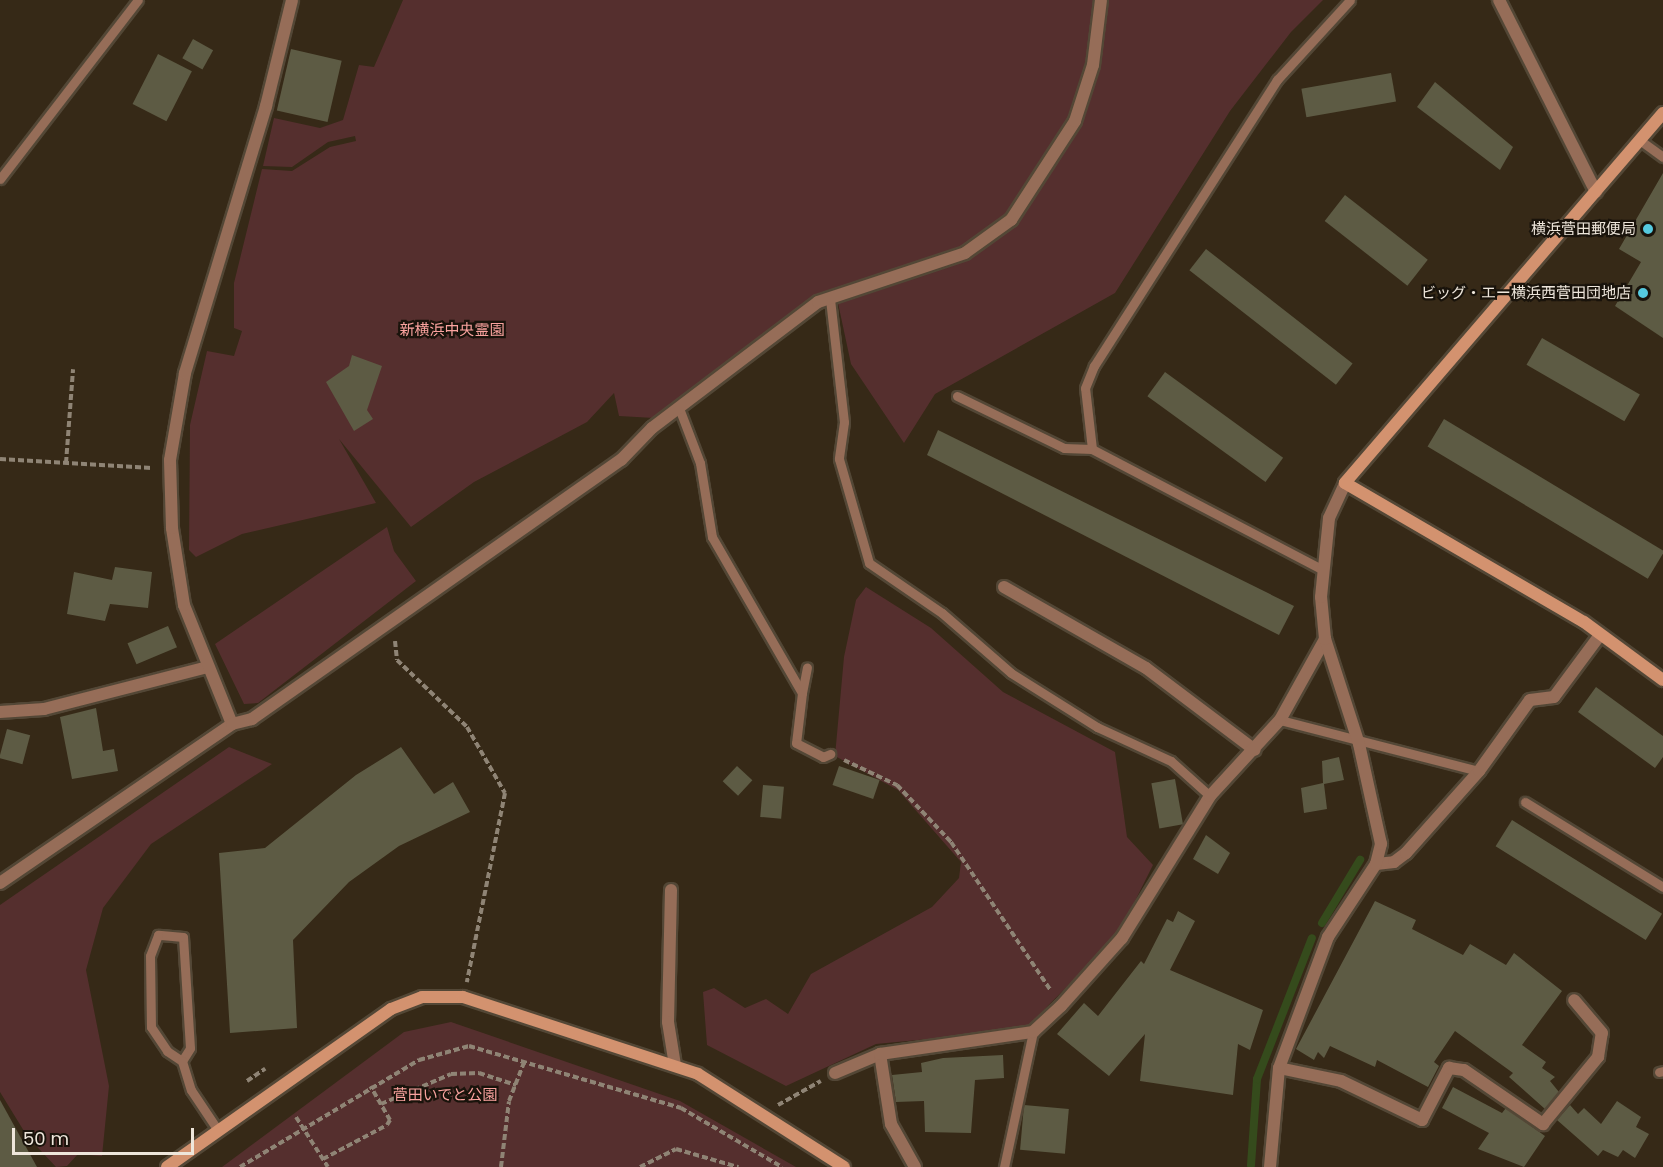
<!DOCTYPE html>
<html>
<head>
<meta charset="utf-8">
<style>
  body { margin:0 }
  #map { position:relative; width:1663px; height:1167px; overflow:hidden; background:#362917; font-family:Poppins,"Noto Sans JP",sans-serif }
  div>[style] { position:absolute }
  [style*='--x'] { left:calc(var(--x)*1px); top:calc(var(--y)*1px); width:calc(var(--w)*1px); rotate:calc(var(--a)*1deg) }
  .green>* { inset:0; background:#552f2e }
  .stream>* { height:8px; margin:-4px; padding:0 4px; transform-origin:4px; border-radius:4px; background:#354b1c }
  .building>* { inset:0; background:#5d5b44; transform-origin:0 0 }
  .path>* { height:4px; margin-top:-2px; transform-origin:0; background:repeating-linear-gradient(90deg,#8f8475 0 6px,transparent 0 9px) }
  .roads { filter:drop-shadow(2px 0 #534736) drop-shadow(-2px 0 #534736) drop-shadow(0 2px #534736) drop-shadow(0 -2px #534736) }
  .lane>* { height:9px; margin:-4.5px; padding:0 4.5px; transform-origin:4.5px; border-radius:4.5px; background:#966d58 }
  .street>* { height:12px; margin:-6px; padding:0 6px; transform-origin:6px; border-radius:6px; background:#966d58 }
  .secondary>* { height:12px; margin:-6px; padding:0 6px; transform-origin:6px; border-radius:6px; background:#d3926f }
  .dots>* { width:16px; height:16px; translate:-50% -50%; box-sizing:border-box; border:3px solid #19130b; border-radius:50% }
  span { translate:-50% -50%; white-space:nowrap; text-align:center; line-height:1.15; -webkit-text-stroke:4.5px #19130b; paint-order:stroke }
  .poi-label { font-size:15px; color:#eee6db }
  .right { translate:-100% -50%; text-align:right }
  .park-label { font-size:15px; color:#fba39f }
  .scale { position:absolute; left:12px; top:1128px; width:182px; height:27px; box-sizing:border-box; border:3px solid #eee6db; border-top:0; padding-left:8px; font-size:18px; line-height:21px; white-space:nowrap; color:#eee6db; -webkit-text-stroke:4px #19130b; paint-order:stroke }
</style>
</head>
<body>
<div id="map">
  <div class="green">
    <i style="clip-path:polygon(403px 0,1323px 0,1291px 32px,1230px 111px,1115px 293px,935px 394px,904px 443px,851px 364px,835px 289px,654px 418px,619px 416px,614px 393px,587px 422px,474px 482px,411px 527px,339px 439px,376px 503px,242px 534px,196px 557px,189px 550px,190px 425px,207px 351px,234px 356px,242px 331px,234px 328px,234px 283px,262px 169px,292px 171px,330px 147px,356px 141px,355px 136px,328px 142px,292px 167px,263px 166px,274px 118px,320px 128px,343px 120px,359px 65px,374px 67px)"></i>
    <i style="clip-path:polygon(387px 527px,394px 551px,416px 581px,258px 703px,244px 704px,215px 644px)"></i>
    <i style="clip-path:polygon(866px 587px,931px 628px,1003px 692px,1115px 752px,1127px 837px,1153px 865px,1118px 935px,1024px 1030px,876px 1044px,786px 1086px,707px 1045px,703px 992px,714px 988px,745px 1008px,766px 999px,788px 1014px,811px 974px,932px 907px,959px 878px,961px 862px,898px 790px,835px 756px,844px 657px,856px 600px)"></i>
    <i style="clip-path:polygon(229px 747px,272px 764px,151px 844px,103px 908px,86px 970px,109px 1086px,102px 1156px,78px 1154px,67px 1166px,56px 1167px,27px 1136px,0 1092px,0 905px)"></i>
    <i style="clip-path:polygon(451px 1022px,680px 1101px,796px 1167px,222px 1167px,404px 1032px)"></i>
  </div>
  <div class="stream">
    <i style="--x:1322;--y:923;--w:74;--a:-58.9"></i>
    <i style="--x:1251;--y:1165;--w:86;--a:-86"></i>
    <i style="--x:1257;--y:1079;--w:151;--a:-68.7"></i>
  </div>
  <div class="building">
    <i style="left:193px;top:39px;width:23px;height:22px;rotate:29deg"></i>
    <i style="left:291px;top:49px;width:52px;height:63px;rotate:13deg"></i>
    <i style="left:158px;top:54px;width:38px;height:56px;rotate:27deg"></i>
    <i style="left:1391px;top:73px;width:29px;height:91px;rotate:80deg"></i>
    <i style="clip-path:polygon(1435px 82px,1513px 147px,1500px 170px,1417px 107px)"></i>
    <i style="clip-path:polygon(1663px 173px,1663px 338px,1615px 306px,1641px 262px,1619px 249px)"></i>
    <i style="left:1345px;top:195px;width:105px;height:33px;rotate:38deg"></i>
    <i style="left:1206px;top:249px;width:186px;height:27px;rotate:38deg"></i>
    <i style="left:1542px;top:338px;width:113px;height:31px;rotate:30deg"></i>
    <i style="clip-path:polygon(352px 355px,382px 366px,367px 410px,373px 419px,354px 431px,326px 382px,349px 366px)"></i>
    <i style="left:1165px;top:372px;width:146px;height:30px;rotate:36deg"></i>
    <i style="left:1444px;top:419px;width:257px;height:32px;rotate:31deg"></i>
    <i style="clip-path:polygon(938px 430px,1294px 606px,1279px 635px,927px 455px)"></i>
    <i style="clip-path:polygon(115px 567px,152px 572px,148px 608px,110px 604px,105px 621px,67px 614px,74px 572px,112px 580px)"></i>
    <i style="left:168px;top:626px;width:23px;height:44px;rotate:67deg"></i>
    <i style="clip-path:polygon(1596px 687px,1663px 736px,1663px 757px,1655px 768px,1578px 712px)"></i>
    <i style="clip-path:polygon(96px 708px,103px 751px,114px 749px,118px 771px,72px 779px,60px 717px)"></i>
    <i style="left:7px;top:729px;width:24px;height:30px;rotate:15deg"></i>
    <i style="clip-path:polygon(401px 747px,434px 794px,453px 782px,470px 812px,399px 846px,349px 882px,293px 940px,297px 1028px,230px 1033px,219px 853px,265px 848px,356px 775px)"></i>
    <i style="clip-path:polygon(1339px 757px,1344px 780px,1324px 784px,1327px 809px,1304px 813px,1301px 788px,1323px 783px,1322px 761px)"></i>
    <i style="left:737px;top:766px;width:21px;height:21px;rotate:43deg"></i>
    <i style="left:839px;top:766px;width:43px;height:20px;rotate:19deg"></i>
    <i style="left:1175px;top:779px;width:46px;height:24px;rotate:80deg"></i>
    <i style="left:763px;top:785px;width:21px;height:32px;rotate:5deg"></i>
    <i style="left:1512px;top:820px;width:177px;height:31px;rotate:32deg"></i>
    <i style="clip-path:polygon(1206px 835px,1230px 853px,1218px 874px,1193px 859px)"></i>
    <i style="clip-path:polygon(1375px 901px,1416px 920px,1412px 929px,1463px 955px,1470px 944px,1506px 965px,1514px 953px,1562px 991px,1522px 1045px,1546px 1062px,1542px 1068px,1555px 1077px,1550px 1081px,1559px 1092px,1545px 1109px,1509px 1077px,1513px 1073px,1455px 1031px,1434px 1062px,1439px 1066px,1428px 1087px,1377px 1060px,1375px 1067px,1330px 1046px,1324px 1058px,1318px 1052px,1314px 1060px,1296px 1049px)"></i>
    <i style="clip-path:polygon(1178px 911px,1195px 921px,1170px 970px,1263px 1010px,1250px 1050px,1238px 1044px,1233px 1095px,1140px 1081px,1145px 1034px,1109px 1076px,1057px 1034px,1084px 1003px,1098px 1016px,1141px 961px,1144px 964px,1167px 919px,1173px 922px)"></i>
    <i style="clip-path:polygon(1003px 1055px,1004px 1078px,975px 1080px,971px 1133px,925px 1132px,924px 1101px,896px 1102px,892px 1075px,922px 1072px,921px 1063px,943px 1058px)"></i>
    <i style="clip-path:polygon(1453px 1087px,1502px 1113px,1506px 1108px,1545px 1136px,1524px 1167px,1478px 1149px,1489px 1133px,1442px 1108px)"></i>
    <i style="clip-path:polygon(0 1100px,37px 1167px,0 1167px)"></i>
    <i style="clip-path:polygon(1617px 1101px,1641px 1117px,1636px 1127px,1649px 1134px,1635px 1158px,1623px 1150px,1618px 1157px,1603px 1150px,1598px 1156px,1557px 1120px,1570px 1105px,1578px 1114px,1584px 1108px,1601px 1124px)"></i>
    <i style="left:1024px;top:1105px;width:45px;height:45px;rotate:5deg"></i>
  </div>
  <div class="path">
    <i style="--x:0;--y:459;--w:152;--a:3.4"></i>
    <i style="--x:66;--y:463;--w:94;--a:-85.7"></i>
    <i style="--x:395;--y:641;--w:19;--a:84"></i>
    <i style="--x:397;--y:660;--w:97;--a:43.7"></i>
    <i style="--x:467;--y:727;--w:76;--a:60.1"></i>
    <i style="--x:505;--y:793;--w:193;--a:101.4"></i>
    <i style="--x:844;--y:760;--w:59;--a:25.3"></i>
    <i style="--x:897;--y:785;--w:79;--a:46.5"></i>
    <i style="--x:951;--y:842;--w:179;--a:56.1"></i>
    <i style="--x:247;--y:1081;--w:22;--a:-34"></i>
    <i style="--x:381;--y:1104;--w:76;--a:-23.2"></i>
    <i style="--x:451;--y:1074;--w:28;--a:-2"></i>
    <i style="--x:479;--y:1073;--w:39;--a:18"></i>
    <i style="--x:778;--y:1105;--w:49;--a:-29.2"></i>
    <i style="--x:296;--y:1117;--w:59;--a:57.4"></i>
    <i style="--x:323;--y:1159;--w:72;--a:-28"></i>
    <i style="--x:387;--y:1125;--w:6;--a:-59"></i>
    <i style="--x:390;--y:1120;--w:39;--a:-120"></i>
    <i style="--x:240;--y:1167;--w:209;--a:-30.9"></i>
    <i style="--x:419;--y:1060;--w:52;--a:-15.6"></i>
    <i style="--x:469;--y:1046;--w:221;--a:16.3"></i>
    <i style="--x:681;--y:1108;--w:117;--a:30.3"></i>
    <i style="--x:501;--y:1167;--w:66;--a:-83.1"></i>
    <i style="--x:509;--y:1101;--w:44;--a:-68.7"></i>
    <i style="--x:640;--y:1167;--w:40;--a:-26.6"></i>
    <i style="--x:676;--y:1149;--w:65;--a:16.2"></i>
  </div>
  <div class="roads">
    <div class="lane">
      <i style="--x:1641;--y:141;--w:27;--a:36"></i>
      <i style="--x:0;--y:179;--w:226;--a:-52.4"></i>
      <i style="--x:830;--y:299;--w:124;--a:83.5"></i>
      <i style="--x:844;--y:422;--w:37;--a:98"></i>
      <i style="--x:839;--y:459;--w:108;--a:73.9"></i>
      <i style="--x:869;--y:563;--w:88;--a:34.4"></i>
      <i style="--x:942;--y:613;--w:91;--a:41"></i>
      <i style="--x:1011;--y:673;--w:102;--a:32.1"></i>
      <i style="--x:1097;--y:727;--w:81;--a:24.7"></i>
      <i style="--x:1171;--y:761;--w:52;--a:41.9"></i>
      <i style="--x:957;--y:396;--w:119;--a:25.9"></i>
      <i style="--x:1064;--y:448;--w:28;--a:2"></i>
      <i style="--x:1092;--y:449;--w:257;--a:27.6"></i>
      <i style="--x:679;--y:408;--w:59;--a:69.1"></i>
      <i style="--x:700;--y:463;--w:75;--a:80.8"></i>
      <i style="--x:712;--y:537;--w:180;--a:60"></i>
      <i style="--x:802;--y:693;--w:50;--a:96.8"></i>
      <i style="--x:796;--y:743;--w:30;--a:27"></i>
      <i style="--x:823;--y:757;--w:8;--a:-23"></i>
      <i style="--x:1092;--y:449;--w:61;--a:-96.5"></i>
      <i style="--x:1085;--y:388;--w:24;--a:-68"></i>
      <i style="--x:1094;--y:366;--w:340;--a:-57.4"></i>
      <i style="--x:1277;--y:80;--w:108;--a:-47.6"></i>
      <i style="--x:802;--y:693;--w:26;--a:-79"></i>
      <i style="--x:1280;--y:720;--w:205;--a:14.4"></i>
      <i style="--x:1525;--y:802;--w:162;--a:31.6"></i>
      <i style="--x:182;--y:1061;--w:15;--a:-58"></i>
      <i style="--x:190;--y:1048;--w:111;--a:-93.6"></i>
      <i style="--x:183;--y:937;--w:25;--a:-175"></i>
      <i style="--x:158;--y:935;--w:22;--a:111"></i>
      <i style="--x:150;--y:956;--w:71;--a:89.2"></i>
      <i style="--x:151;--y:1027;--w:29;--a:56"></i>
      <i style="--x:167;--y:1051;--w:18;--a:34"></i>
      <i style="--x:182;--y:1061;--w:30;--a:73"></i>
      <i style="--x:191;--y:1090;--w:47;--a:56.3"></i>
      <i style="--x:1659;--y:1072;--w:4;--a:-14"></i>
      <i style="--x:1004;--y:1167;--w:138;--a:-77.9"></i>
    </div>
    <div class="street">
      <i style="--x:1499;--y:0;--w:215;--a:63.2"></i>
      <i style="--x:1004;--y:587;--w:163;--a:29.7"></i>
      <i style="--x:1146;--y:668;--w:136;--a:37"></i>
      <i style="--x:0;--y:712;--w:44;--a:-3.9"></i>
      <i style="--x:44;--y:709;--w:168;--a:-14.4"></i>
      <i style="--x:232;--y:724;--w:128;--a:-112"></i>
      <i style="--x:184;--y:605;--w:78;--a:-98.9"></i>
      <i style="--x:172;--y:528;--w:68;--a:-91.7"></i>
      <i style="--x:170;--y:460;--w:88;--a:-80.2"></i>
      <i style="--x:185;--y:373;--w:279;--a:-73.1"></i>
      <i style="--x:266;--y:106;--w:109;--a:-76.2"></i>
      <i style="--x:1376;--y:864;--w:18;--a:-6"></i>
      <i style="--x:1394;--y:862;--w:15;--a:-37"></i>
      <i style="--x:1406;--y:853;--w:110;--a:-48.3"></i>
      <i style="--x:1479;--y:771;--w:87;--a:-54.3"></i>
      <i style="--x:1530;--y:700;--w:24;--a:-7"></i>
      <i style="--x:1554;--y:697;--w:77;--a:-53.4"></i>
      <i style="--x:0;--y:883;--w:281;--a:-34.4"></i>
      <i style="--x:232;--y:724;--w:21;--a:-14"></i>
      <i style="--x:252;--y:719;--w:451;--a:-35.1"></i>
      <i style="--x:621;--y:460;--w:45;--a:-45.9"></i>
      <i style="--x:652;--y:428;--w:208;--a:-37.2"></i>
      <i style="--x:818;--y:302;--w:155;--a:-18.4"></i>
      <i style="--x:965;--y:253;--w:57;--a:-35.7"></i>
      <i style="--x:1011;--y:220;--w:118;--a:-57.1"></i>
      <i style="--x:1075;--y:121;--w:59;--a:-72.2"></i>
      <i style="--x:1093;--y:65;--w:65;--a:-83"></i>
      <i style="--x:671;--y:890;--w:132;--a:91.3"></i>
      <i style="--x:668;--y:1022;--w:44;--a:80.8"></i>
      <i style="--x:1279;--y:1068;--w:63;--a:11.8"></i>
      <i style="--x:1341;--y:1081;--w:90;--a:25.7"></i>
      <i style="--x:1422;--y:1120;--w:59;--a:-62.6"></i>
      <i style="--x:1449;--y:1068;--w:15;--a:8"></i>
      <i style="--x:1464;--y:1070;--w:96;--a:34.4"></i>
      <i style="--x:1543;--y:1124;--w:87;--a:-50.6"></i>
      <i style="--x:1598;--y:1057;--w:24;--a:-81"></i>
      <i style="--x:1602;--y:1033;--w:43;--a:-130.3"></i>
      <i style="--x:835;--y:1073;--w:49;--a:-22.9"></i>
      <i style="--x:915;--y:1167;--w:49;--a:-119.2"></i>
      <i style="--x:891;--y:1124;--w:71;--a:-98.9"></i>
      <i style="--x:880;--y:1054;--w:155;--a:-8.2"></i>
      <i style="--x:1033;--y:1032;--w:38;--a:-43"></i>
      <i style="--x:1061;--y:1006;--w:91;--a:-48.1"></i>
      <i style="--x:1122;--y:938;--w:167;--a:-58.2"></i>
      <i style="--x:1210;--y:796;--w:103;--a:-47.4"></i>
      <i style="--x:1280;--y:720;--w:93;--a:-60.9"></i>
      <i style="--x:1270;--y:1167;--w:99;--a:-84.8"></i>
      <i style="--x:1279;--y:1068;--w:140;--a:-69.5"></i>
      <i style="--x:1328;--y:937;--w:87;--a:-56.7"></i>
      <i style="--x:1376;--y:864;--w:21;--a:-76"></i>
      <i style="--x:1381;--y:844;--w:102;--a:-102.4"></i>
      <i style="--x:1359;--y:744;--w:110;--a:-107.9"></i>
      <i style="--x:1325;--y:639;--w:42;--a:-95.4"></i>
      <i style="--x:1321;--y:597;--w:79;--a:-84.2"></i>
      <i style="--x:1329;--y:518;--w:38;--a:-65"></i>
    </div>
    <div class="secondary">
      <i style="--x:1663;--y:113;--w:488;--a:130.7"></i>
      <i style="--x:1345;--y:483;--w:276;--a:30.2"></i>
      <i style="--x:1584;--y:622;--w:98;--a:36.3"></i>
      <i style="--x:167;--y:1167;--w:274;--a:-35.2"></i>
      <i style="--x:391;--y:1009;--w:33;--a:-21"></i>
      <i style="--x:422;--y:997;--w:41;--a:0"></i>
      <i style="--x:463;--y:997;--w:247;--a:18.1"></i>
      <i style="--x:698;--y:1074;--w:173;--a:32.5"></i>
    </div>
  </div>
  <div class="dots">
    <i style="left:1648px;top:229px;background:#55cadf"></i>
    <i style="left:1643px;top:293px;background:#55cadf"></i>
  </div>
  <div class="poi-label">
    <span class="right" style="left:1636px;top:229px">横浜菅田郵便局</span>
    <span class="right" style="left:1631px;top:293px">ビッグ・エー横浜西菅田団地店</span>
  </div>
  <div class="park-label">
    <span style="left:452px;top:330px">新横浜中央霊園</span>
    <span style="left:445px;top:1095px">菅田いでと公園</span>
  </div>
  <div class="scale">50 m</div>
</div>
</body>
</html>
